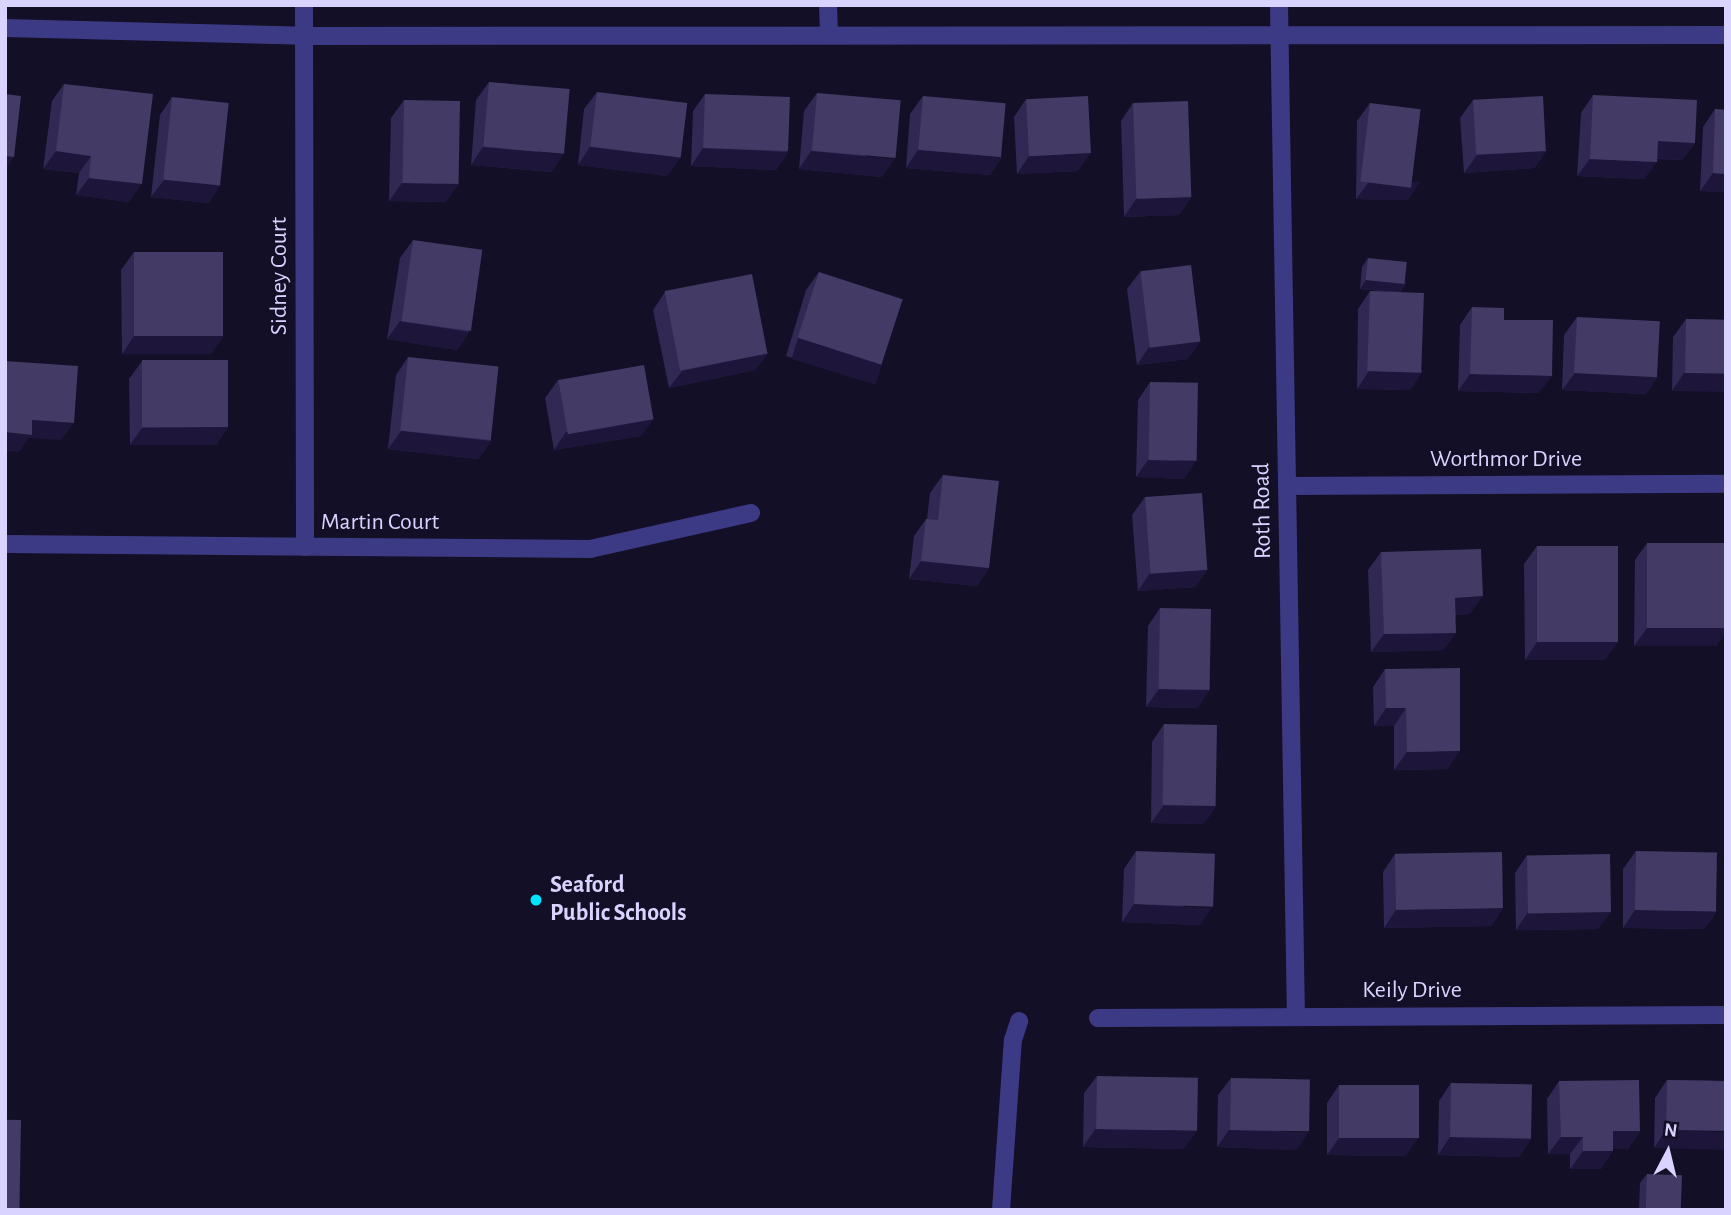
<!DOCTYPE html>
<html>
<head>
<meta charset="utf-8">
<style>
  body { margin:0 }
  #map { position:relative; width:1731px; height:1215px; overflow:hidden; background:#130f26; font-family:"Alegreya Sans",sans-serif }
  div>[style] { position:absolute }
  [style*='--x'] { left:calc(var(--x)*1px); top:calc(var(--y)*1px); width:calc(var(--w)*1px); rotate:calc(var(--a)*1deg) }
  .lane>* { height:18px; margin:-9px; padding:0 9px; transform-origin:9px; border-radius:9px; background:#3d3a85 }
  .street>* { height:18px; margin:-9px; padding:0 9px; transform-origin:9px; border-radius:9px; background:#3d3a85 }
  .wall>* { inset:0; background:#312854 }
  .shaded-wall>* { inset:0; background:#1d163a; transform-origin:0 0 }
  .building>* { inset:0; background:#433a66; transform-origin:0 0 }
  .dots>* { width:19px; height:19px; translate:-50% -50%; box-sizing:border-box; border:4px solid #130f26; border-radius:50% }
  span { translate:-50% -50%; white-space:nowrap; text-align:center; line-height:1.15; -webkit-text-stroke:5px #130f26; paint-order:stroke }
  .street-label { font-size:24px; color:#d9d4ff }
  .poi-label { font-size:24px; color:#d9d4ff; font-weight:700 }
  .left { translate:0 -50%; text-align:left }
  .frame { position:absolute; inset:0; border:7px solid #d9d4ff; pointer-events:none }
  .north { position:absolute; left:1633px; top:1117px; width:70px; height:70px; -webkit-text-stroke:5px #130f26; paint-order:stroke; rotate:7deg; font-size:19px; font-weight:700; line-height:28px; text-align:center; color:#d9d4ff }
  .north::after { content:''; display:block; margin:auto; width:24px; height:32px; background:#d9d4ff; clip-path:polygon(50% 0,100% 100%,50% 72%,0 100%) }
</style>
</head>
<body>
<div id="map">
  <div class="lane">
    <i style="--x:1001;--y:1210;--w:170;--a:-86"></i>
    <i style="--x:1013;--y:1040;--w:20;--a:-72"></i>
  </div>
  <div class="street">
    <i style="--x:304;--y:5;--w:542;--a:89.89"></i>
    <i style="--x:828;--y:5;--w:30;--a:88"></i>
    <i style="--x:1279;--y:5;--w:1011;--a:89.04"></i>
    <i style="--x:5;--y:28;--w:299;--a:1.5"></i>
    <i style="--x:304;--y:36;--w:1422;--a:-0.04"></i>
    <i style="--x:1287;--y:486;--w:439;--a:-0.3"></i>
    <i style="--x:5;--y:544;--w:585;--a:0.49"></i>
    <i style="--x:590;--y:549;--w:165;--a:-12.6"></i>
    <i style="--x:1098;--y:1018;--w:628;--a:-0.27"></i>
  </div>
  <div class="wall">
    <i style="clip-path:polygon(489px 82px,552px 172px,471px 165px,476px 100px)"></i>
    <i style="clip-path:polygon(64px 84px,129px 202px,76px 195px,79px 173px,43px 169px,52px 101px)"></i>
    <i style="clip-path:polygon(597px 92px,668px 176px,578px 165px,584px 109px)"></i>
    <i style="clip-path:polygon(817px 93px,882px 177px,799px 169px,804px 111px)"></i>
    <i style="clip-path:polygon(705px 94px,788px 152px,776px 170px,691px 166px,693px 111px)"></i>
    <i style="clip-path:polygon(1593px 95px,1695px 143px,1682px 160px,1657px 159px,1644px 179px,1577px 176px,1581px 113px)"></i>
    <i style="clip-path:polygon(923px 96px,1002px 157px,990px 175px,906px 168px,910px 114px)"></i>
    <i style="clip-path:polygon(172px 97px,209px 203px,151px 197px,160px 115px)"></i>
    <i style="clip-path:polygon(1026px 99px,1078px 171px,1017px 174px,1014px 117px)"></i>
    <i style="clip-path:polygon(404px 100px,446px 202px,389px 201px,391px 118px)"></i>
    <i style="clip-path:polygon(1473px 100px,1546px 151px,1534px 168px,1464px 173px,1460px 118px)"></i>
    <i style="clip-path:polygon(1133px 103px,1191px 197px,1179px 215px,1124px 217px,1121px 121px)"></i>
    <i style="clip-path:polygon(1370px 103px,1408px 200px,1356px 199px,1357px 121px)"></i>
    <i style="clip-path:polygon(1715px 109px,1726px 110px,1726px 192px,1700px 191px,1703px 127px)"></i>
    <i style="clip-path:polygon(413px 240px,469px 332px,457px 350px,387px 339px,400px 258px)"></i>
    <i style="clip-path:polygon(134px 252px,211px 354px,122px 354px,121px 270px)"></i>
    <i style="clip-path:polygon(1368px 258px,1406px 283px,1400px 292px,1422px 372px,1410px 390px,1357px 389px,1358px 309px,1370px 291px,1394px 292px,1360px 289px,1362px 267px)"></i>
    <i style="clip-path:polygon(819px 272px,870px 382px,786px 356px,806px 290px)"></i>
    <i style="clip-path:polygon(1140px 272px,1188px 359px,1137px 365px,1127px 289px)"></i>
    <i style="clip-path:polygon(665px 292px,768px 353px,755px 370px,669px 388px,653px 310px)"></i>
    <i style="clip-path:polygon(1472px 307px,1539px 393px,1458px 391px,1460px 325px)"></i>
    <i style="clip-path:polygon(1577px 317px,1658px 376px,1646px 394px,1562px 390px,1564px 335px)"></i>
    <i style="clip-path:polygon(1686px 319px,1726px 320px,1672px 391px,1673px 337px)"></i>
    <i style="clip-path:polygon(408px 357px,491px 441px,478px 459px,388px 449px,396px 375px)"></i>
    <i style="clip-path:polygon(142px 361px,228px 427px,216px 445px,130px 445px,129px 379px)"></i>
    <i style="clip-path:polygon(558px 380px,641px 436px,554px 450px,545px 398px)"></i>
    <i style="clip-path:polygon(1150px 382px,1184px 479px,1136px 477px,1138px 400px)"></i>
    <i style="clip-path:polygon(943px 475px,989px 568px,977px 586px,909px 579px,914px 536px,926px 519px,927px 519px,930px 493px)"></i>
    <i style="clip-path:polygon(1145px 497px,1207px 570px,1195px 587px,1138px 591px,1132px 515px)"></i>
    <i style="clip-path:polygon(1647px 543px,1726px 543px,1726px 632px,1716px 646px,1634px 646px,1635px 560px)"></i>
    <i style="clip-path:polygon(1537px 546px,1605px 660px,1525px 660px,1524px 564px)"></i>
    <i style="clip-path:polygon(1381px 552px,1470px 614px,1456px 615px,1444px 650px,1371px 652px,1368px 570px)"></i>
    <i style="clip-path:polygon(1160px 608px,1198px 708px,1146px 707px,1148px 626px)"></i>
    <i style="clip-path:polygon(1385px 669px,1448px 769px,1394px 770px,1394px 726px,1374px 726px,1373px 687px)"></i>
    <i style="clip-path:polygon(1164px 724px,1204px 824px,1151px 823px,1152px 742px)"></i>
    <i style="clip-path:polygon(1136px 851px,1200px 925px,1122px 922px,1124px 869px)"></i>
    <i style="clip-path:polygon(1636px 851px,1717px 911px,1704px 929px,1623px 928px,1623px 869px)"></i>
    <i style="clip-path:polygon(1395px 854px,1503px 908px,1491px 926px,1384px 928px,1383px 872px)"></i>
    <i style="clip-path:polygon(1527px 855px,1598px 929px,1516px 930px,1515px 873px)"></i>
    <i style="clip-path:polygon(1097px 1076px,1184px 1149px,1083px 1147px,1084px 1093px)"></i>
    <i style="clip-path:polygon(1231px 1078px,1296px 1150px,1217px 1147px,1218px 1095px)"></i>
    <i style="clip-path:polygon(1667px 1080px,1726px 1081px,1654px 1148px,1655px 1098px)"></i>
    <i style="clip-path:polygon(1559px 1081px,1640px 1131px,1628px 1149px,1613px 1149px,1601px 1169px,1570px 1169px,1570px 1154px,1548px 1154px,1547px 1099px)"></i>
    <i style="clip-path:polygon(1451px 1083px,1531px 1139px,1519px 1157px,1438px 1155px,1439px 1101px)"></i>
    <i style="clip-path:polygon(1339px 1085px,1406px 1156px,1327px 1155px,1327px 1103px)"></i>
    <i style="clip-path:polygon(1647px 1174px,1681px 1210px,1639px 1210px,1640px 1183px)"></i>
  </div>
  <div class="shaded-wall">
    <i style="clip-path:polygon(1658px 141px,1695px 143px,1682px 160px,1645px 158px)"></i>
    <i style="clip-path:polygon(483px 147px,564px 154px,552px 172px,471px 165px)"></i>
    <i style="clip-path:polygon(590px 147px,680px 158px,668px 176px,578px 165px)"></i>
    <i style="clip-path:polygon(703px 148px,788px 152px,776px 170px,691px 166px)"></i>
    <i style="clip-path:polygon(918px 150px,1002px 157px,990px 175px,906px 168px)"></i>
    <i style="clip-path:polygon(56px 151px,91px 156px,79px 173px,43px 169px)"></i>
    <i style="clip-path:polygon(811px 151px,895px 159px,882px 177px,799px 169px)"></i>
    <i style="clip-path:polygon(1546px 151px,1534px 168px,1464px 173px,1477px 155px)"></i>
    <i style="clip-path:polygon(1091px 153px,1078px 171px,1017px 174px,1029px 156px)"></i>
    <i style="clip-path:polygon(5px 156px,14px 157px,5px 170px)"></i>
    <i style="clip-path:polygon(1590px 159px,1657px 162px,1644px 179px,1577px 176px)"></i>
    <i style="clip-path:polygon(1713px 173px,1726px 174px,1726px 192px,1700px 191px)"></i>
    <i style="clip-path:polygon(89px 178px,142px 184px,129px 202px,76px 195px)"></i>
    <i style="clip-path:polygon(164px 180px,221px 185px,209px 203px,151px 197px)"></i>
    <i style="clip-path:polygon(1369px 182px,1420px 182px,1408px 200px,1356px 199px)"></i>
    <i style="clip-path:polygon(402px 183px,459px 184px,446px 202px,389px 201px)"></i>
    <i style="clip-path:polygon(1191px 197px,1179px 215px,1124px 217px,1136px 199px)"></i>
    <i style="clip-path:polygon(1366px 280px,1406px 283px,1399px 292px,1360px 289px)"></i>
    <i style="clip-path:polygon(400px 321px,469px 332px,457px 350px,387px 339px)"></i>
    <i style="clip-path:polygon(134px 336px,224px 336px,211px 354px,122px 354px)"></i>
    <i style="left:798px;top:338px;width:88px;height:22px;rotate:17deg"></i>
    <i style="clip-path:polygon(1201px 341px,1188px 359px,1137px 365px,1149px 347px)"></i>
    <i style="clip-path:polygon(768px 353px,755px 370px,669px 388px,682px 371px)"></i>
    <i style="clip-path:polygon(1369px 371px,1422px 372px,1410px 390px,1357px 389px)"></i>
    <i style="clip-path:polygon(1575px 373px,1658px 376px,1646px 394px,1562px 390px)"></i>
    <i style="clip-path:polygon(1684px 373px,1726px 374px,1726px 392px,1672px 391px)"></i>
    <i style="clip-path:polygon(1470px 374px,1552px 376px,1539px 393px,1458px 391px)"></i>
    <i style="clip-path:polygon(654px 419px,641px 436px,554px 450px,566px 432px)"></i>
    <i style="clip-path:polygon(32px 420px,74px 423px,61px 440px,29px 438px,19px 452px,5px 451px,5px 432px)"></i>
    <i style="clip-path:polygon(228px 427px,216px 445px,130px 445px,142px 428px)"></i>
    <i style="clip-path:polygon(401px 431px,491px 441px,478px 459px,388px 449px)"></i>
    <i style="clip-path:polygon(1148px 460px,1196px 461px,1184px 479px,1136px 477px)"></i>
    <i style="clip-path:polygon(921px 561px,989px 568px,977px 586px,909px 579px)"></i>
    <i style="clip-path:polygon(1207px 570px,1195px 587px,1138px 591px,1150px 573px)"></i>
    <i style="clip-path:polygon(1483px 596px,1470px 614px,1443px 616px,1455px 598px)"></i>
    <i style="clip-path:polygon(1647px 628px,1726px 628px,1726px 632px,1716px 646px,1634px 646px)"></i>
    <i style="clip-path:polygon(1456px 633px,1444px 650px,1371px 652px,1384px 634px)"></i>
    <i style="clip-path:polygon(1537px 642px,1618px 642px,1605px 660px,1525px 660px)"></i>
    <i style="clip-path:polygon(1159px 689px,1210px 690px,1198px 708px,1146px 707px)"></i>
    <i style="clip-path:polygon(1386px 708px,1406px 708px,1394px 726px,1374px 726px)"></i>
    <i style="clip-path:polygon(1460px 751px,1448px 769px,1394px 770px,1407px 752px)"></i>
    <i style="clip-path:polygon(1164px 805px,1217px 806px,1204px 824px,1151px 823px)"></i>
    <i style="clip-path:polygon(1134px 904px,1212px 908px,1200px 925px,1122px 922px)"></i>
    <i style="clip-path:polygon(1503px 908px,1491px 926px,1384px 928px,1396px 910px)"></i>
    <i style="clip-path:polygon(1635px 910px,1717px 911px,1704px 929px,1623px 928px)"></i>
    <i style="clip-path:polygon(1528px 912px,1611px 912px,1598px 929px,1516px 930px)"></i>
    <i style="clip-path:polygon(1095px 1129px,1197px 1131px,1184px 1149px,1083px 1147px)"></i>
    <i style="clip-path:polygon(1229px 1130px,1309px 1132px,1296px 1150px,1217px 1147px)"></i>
    <i style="clip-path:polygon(1666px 1130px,1726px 1132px,1726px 1150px,1654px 1148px)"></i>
    <i style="clip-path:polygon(1613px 1131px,1640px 1131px,1628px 1149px,1601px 1149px)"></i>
    <i style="clip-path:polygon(1450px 1137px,1531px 1139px,1519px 1157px,1438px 1155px)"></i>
    <i style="clip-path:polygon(1561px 1137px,1583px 1137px,1570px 1154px,1548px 1154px)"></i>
    <i style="clip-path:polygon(1339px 1138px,1418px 1138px,1406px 1156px,1327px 1155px)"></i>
    <i style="clip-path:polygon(1583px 1151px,1613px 1151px,1601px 1169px,1570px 1169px)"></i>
  </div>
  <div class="building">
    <i style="left:489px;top:82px;width:81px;height:65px;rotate:5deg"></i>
    <i style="clip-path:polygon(64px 84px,153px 94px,142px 184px,89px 178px,91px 156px,56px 151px)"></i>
    <i style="left:597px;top:92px;width:91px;height:55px;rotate:7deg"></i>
    <i style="left:817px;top:93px;width:84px;height:58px;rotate:5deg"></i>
    <i style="clip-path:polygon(5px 94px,21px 96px,14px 157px,5px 156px)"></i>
    <i style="left:705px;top:94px;width:85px;height:54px;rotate:2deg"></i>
    <i style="clip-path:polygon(1593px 95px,1697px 100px,1695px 143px,1658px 141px,1657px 162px,1590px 159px)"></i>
    <i style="left:923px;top:96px;width:83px;height:54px;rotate:5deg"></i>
    <i style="left:1088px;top:96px;width:57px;height:62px;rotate:87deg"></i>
    <i style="left:1543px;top:96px;width:55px;height:70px;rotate:87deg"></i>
    <i style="left:172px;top:97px;width:57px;height:83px;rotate:6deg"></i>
    <i style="left:404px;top:100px;width:56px;height:83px;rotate:1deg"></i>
    <i style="left:1188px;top:101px;width:96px;height:55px;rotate:88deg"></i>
    <i style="left:1370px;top:103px;width:51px;height:79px;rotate:7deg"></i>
    <i style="clip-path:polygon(1715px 109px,1726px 110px,1726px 174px,1713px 173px)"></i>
    <i style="left:413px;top:240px;width:70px;height:82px;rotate:8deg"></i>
    <i style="left:134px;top:252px;width:89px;height:84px"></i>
    <i style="left:1368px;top:258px;width:39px;height:22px;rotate:6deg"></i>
    <i style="left:1191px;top:265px;width:77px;height:51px;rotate:83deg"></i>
    <i style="left:819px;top:272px;width:88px;height:69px;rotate:18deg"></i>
    <i style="left:752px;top:274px;width:81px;height:89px;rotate:79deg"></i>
    <i style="left:1370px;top:291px;width:54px;height:80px;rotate:2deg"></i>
    <i style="clip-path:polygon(1472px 307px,1504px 308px,1504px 320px,1553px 320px,1552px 376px,1470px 374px)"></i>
    <i style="left:1577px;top:317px;width:83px;height:56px;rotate:3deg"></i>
    <i style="left:1686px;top:319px;width:40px;height:54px;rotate:1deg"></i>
    <i style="left:408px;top:357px;width:91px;height:74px;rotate:6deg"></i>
    <i style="left:228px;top:360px;width:67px;height:86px;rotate:90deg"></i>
    <i style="clip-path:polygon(5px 361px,78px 366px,74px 423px,32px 420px,32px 435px,5px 432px)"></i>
    <i style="left:644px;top:365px;width:55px;height:87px;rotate:80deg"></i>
    <i style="left:1150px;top:382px;width:48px;height:78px;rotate:1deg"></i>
    <i style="clip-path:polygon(943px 475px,999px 481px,989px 568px,921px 561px,926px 519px,938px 520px)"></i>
    <i style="left:1202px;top:493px;width:77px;height:57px;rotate:86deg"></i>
    <i style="left:1647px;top:543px;width:79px;height:85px"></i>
    <i style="left:1537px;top:546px;width:81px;height:96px"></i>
    <i style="clip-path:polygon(1481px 549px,1483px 596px,1455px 598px,1456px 633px,1384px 634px,1381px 552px)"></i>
    <i style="left:1160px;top:608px;width:51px;height:81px;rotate:1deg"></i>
    <i style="clip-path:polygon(1460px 668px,1460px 751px,1407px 752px,1406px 708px,1386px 708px,1385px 669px)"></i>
    <i style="left:1164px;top:724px;width:53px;height:81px;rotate:1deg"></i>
    <i style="left:1136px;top:851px;width:79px;height:53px;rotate:2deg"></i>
    <i style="left:1636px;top:851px;width:81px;height:59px;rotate:1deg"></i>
    <i style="left:1502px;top:852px;width:56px;height:107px;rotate:89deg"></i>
    <i style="left:1610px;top:854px;width:58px;height:83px;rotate:89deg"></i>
    <i style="left:1097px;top:1076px;width:101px;height:53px;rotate:1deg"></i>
    <i style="left:1231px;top:1078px;width:79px;height:52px;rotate:1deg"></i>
    <i style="clip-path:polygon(1639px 1080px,1640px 1131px,1613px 1131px,1613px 1151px,1583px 1151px,1583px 1137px,1561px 1137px,1559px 1081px)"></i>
    <i style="left:1667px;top:1080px;width:59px;height:50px;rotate:1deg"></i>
    <i style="left:1451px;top:1083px;width:81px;height:54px;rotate:1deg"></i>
    <i style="left:1339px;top:1085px;width:80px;height:53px"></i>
    <i style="left:21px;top:1120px;width:90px;height:16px;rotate:91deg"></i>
    <i style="left:1647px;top:1174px;width:35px;height:36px;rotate:2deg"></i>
  </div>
  <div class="dots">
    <i style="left:536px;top:900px;background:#00e5ff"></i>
  </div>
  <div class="street-label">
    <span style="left:280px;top:276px;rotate:-90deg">Sidney Court</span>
    <span style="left:1506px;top:460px">Worthmor Drive</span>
    <span style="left:1263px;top:511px;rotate:-91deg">Roth Road</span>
    <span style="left:380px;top:523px">Martin Court</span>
    <span style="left:1412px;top:991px">Keily Drive</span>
  </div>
  <div class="poi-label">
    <span class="left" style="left:550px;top:900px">Seaford<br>Public Schools</span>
  </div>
  <div class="frame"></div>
  <div class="north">N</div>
</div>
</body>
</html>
